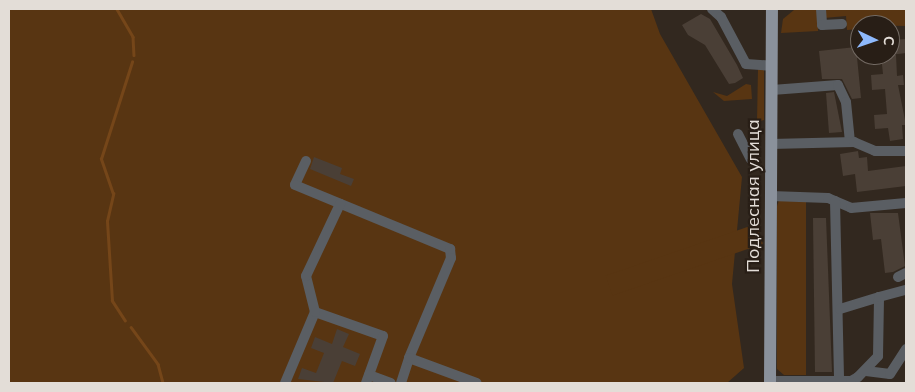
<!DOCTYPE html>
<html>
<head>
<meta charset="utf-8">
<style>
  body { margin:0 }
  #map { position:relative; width:915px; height:392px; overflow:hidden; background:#32281f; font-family:Mulish,sans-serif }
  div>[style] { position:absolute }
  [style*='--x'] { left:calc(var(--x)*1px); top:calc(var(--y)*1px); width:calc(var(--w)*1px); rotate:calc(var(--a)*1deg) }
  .green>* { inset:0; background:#583512; transform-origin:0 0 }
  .stream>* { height:2.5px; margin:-1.25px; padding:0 1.25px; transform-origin:1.25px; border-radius:1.25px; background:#754619 }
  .building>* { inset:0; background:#4a3f36 }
  .minor>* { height:10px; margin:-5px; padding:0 5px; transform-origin:5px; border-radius:5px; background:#5a5e63 }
  .major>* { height:12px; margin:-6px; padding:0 6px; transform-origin:6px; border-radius:6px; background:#8a919b }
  span { translate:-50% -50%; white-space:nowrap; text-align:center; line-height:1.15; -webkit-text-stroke:4.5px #281e16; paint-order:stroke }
  .street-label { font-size:18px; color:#e3ddd7 }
  .frame { position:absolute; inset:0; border:10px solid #e3ddd7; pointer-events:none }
  .north { position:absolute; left:850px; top:15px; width:50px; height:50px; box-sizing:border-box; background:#281e16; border:1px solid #736a63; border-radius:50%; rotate:93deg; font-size:14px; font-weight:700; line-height:20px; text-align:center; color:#e3ddd7 }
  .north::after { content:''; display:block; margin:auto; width:18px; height:22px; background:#8eb9fc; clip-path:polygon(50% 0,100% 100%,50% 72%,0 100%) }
</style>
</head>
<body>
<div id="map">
  <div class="green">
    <i style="clip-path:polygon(9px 9px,651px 9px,660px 34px,742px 177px,732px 284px,744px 368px,727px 383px,9px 383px)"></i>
    <i style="clip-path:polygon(824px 9px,906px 9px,906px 26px,860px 25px,860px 29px,847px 30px,846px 16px,824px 18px)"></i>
    <i style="clip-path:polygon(794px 10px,818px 10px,818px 31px,781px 33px,783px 19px)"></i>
    <i style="clip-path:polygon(758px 68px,764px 69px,764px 120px,757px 122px)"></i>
    <i style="clip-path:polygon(746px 84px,751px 85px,752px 99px,724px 101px,713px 92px,727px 96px)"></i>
    <i style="clip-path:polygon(806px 198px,806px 375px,784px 375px,777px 369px,777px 206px,779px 200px)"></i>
    <i style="left:756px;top:224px;width:21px;height:159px;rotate:71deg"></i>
  </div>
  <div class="stream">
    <i style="--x:117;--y:9;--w:32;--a:60"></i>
    <i style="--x:133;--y:37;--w:18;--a:87"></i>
    <i style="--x:125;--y:321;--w:24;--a:-123"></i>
    <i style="--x:112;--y:301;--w:80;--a:-93.6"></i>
    <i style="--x:107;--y:221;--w:28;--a:-77"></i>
    <i style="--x:113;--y:194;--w:37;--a:-109"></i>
    <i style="--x:101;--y:159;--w:102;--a:-72.3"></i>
    <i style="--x:131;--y:327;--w:46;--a:53.9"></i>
    <i style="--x:158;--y:364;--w:20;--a:75"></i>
  </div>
  <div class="building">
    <i style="clip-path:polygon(701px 14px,710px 19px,737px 65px,743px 78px,735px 83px,729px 84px,705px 45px,688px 35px,682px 25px)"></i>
    <i style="clip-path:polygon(906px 39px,906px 53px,890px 55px,896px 55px,897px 76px,903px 75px,904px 85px,898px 85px,906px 125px,902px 125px,903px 139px,890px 141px,888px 128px,875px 129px,874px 115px,887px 114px,885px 89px,872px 90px,871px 75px,883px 74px,881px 55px,890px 55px,890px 40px)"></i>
    <i style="clip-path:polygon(856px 47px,861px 98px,852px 99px,842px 79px,822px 79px,819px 51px)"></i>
    <i style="clip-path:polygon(834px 92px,842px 132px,829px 133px,826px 93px)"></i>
    <i style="clip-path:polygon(858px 151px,859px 158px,867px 157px,868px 171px,906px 166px,906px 186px,857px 192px,855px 174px,843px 176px,840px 154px)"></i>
    <i style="clip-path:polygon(314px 157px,342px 168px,340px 174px,354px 179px,351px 186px,310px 169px)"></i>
    <i style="clip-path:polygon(870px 213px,898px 213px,905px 266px,893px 272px,885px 273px,881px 239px,873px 240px)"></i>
    <i style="clip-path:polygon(813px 218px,826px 218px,832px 372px,815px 372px)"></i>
    <i style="clip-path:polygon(337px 329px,349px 334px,343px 347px,360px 354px,355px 366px,342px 361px,333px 383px,298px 379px,302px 368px,316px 373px,324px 353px,311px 348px,315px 337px,332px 344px)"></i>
  </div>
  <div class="minor">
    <i style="--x:712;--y:9;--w:12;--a:42"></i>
    <i style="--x:721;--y:17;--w:53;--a:62"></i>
    <i style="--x:746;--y:64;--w:26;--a:4"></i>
    <i style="--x:821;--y:9;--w:16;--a:86"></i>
    <i style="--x:822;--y:25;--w:20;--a:-3"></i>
    <i style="--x:772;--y:90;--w:66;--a:-4.3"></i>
    <i style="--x:838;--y:85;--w:19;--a:65"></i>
    <i style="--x:846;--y:102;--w:40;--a:84.3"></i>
    <i style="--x:738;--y:134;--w:28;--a:63"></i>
    <i style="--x:771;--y:144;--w:83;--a:-1.4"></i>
    <i style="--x:854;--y:142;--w:23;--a:23"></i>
    <i style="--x:875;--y:151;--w:31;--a:0"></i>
    <i style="--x:306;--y:161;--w:26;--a:115"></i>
    <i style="--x:295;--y:185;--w:168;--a:22.4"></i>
    <i style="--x:450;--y:249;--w:9;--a:84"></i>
    <i style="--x:451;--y:258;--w:108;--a:112.8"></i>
    <i style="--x:771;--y:196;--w:57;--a:2"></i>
    <i style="--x:828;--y:198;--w:25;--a:23"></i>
    <i style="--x:851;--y:208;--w:55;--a:-5.2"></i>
    <i style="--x:835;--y:201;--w:182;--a:88.7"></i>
    <i style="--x:898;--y:277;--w:9;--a:-27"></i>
    <i style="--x:840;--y:309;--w:41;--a:-17.1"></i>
    <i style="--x:315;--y:312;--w:72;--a:19.4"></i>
    <i style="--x:383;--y:336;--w:50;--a:109.9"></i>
    <i style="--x:866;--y:371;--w:24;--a:7"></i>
    <i style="--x:890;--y:374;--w:30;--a:-57"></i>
    <i style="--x:369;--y:375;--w:23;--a:20"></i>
    <i style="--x:770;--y:381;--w:81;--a:0"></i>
    <i style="--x:851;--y:381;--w:8;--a:-30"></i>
    <i style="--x:858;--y:377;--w:29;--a:-46"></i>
    <i style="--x:878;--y:356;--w:59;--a:-89"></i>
    <i style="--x:879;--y:297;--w:28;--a:-15"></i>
    <i style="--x:285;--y:383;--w:77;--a:-67.1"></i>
    <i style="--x:315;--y:312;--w:37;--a:-104"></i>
    <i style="--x:306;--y:276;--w:80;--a:-64.7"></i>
    <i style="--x:401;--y:383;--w:26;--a:-72"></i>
    <i style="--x:409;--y:358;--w:72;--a:20.2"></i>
  </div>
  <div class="major">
    <i style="--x:770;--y:383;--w:374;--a:-89.7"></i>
  </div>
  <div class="street-label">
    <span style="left:753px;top:196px;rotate:-90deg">Подлесная улица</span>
  </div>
  <div class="frame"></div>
  <div class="north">С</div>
</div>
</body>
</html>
